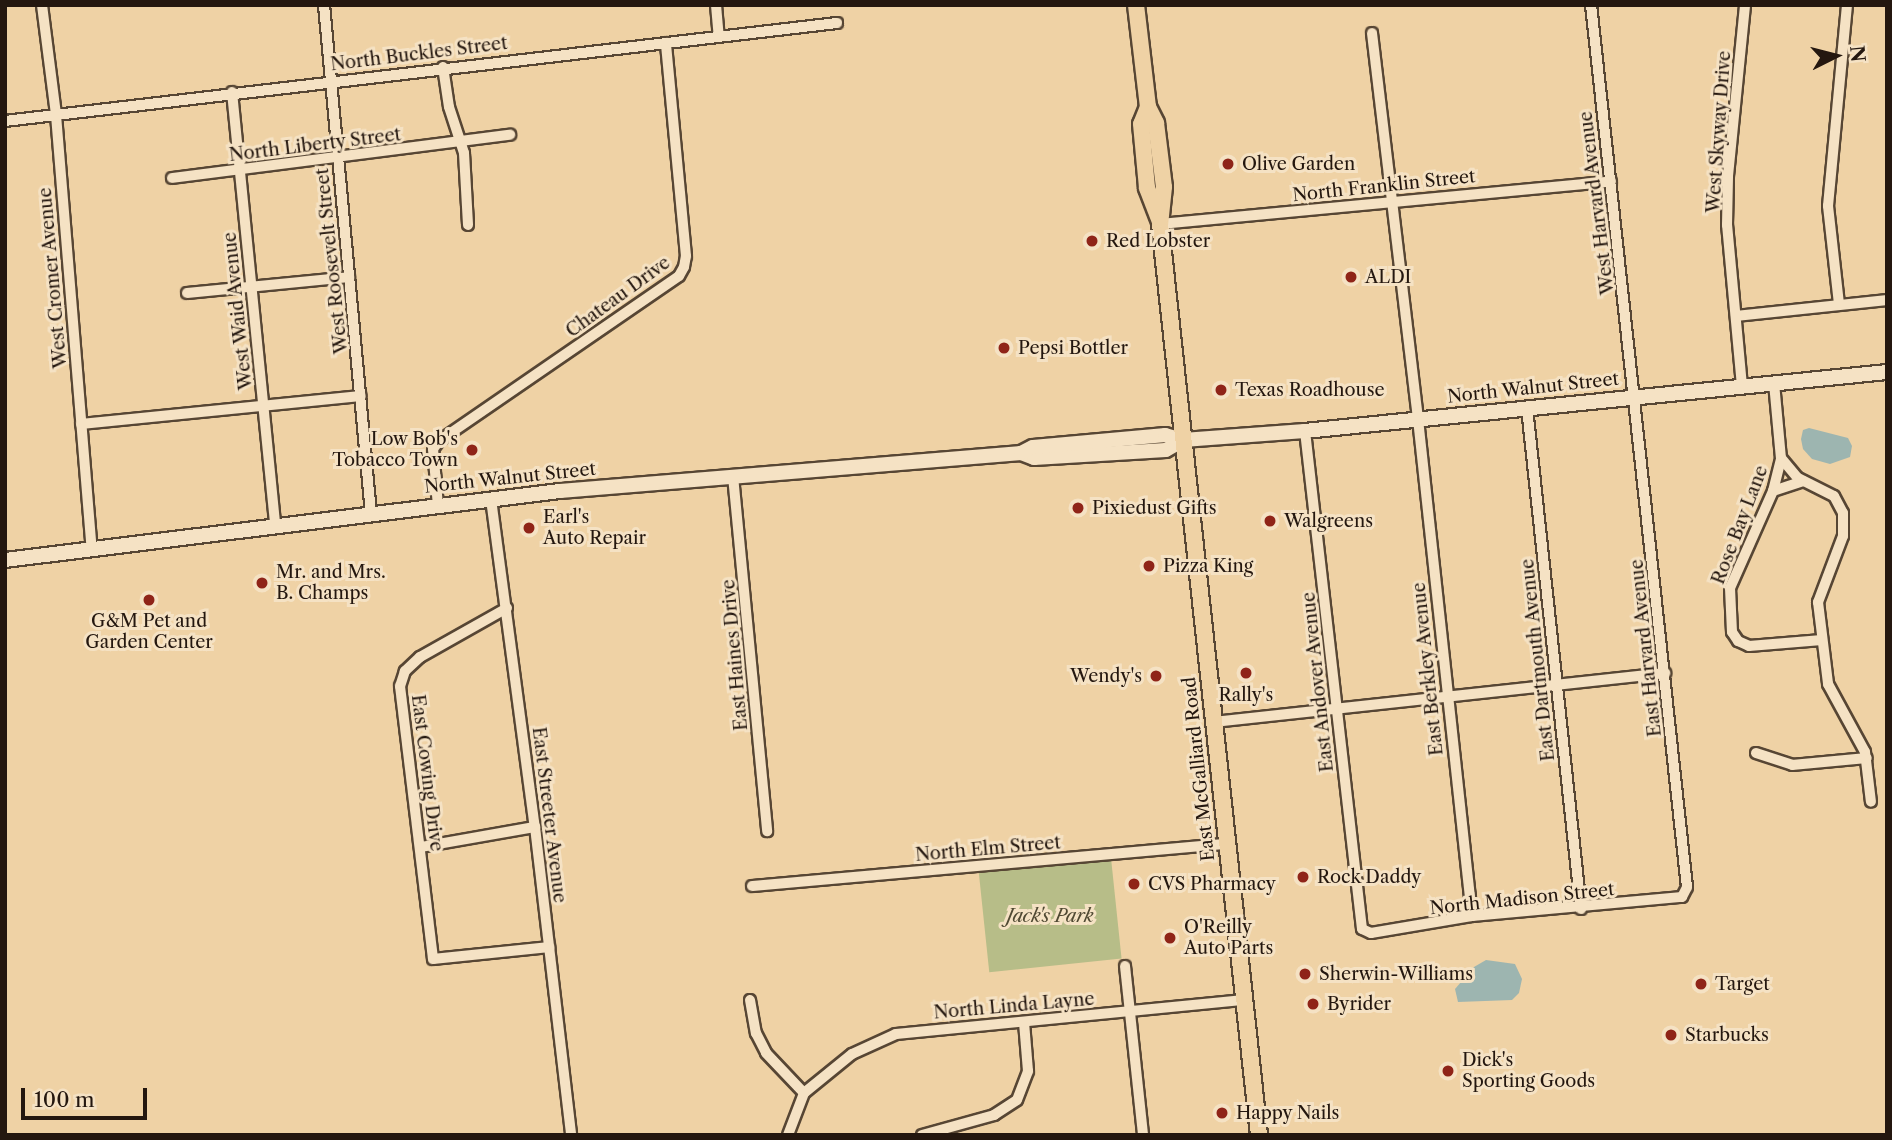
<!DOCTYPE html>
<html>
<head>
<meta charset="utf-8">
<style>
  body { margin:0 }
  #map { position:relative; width:1892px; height:1140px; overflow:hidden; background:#efd2a5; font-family:"Libre Caslon Text",serif }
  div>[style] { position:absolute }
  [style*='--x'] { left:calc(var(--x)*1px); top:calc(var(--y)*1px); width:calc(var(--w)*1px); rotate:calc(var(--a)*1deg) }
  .green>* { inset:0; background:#b7bd88; transform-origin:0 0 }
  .water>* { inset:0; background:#9db5b0 }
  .roads { filter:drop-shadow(2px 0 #574634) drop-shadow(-2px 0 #574634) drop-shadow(0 2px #574634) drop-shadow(0 -2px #574634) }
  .street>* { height:10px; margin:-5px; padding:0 5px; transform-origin:5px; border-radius:5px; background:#f5e2c4 }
  .secondary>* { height:14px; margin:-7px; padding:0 7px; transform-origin:7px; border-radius:7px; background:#f5e2c4 }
  .primary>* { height:16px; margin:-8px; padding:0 8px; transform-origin:8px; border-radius:8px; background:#efd2a5 }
  .dots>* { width:19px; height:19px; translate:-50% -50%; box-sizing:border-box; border:4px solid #f5e2c4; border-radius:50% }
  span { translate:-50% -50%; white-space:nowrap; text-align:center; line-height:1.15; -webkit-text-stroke:6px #f5e2c4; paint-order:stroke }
  .street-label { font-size:18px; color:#24170f }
  .poi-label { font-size:18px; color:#24170f }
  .left { translate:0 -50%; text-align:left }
  .right { translate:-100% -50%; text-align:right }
  .park-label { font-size:18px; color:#504933; font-style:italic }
  .frame { position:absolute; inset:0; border:7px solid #24170f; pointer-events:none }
  .north { position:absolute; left:1801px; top:21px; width:70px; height:70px; -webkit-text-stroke:5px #f5e2c4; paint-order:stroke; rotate:84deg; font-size:19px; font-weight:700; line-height:28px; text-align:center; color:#24170f }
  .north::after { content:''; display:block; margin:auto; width:24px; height:32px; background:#24170f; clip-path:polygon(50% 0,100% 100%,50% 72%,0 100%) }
  .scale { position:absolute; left:21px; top:1088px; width:126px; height:32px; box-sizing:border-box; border:4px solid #24170f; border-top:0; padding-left:9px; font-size:21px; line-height:24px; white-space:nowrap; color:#24170f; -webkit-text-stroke:5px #f5e2c4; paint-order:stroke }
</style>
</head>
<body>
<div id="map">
  <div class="green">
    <i style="left:1111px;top:858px;width:101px;height:133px;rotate:84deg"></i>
  </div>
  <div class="water">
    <i style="clip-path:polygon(1809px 428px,1848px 438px,1852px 446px,1850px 457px,1830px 464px,1812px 459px,1803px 449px,1801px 439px,1803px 430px)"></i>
    <i style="clip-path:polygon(1486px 960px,1515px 964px,1522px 979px,1519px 993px,1512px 1000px,1458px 1002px,1455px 989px,1474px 967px)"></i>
  </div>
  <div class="roads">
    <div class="street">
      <i style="--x:42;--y:5;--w:111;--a:82.7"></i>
      <i style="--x:56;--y:115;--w:436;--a:85.3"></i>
      <i style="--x:324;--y:5;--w:511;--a:84.72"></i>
      <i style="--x:716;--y:5;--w:32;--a:85"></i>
      <i style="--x:1372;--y:33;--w:389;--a:83.2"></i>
      <i style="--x:1418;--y:419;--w:500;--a:83.8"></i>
      <i style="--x:443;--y:67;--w:40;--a:81.5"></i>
      <i style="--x:449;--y:107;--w:48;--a:71.9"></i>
      <i style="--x:464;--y:153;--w:72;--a:86.8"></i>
      <i style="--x:232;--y:92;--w:436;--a:84.3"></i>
      <i style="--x:5;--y:121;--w:838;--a:-6.72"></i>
      <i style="--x:172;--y:178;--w:341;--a:-7.3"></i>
      <i style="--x:1160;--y:224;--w:453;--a:-5.4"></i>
      <i style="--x:187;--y:293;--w:163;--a:-5.6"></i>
      <i style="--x:1839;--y:304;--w:99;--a:-96.4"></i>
      <i style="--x:1828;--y:206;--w:202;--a:-84.6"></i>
      <i style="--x:1736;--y:316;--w:152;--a:-6"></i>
      <i style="--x:1774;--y:383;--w:75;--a:84.7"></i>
      <i style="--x:1781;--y:458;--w:26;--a:50"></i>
      <i style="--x:1798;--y:478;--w:40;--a:26.6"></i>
      <i style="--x:1834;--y:496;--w:19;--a:62"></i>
      <i style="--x:1843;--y:513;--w:23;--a:90"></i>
      <i style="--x:1843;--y:536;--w:71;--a:110.7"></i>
      <i style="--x:1818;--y:602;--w:83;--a:83"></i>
      <i style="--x:1828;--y:684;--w:77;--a:61.4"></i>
      <i style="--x:1865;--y:752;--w:50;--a:83.2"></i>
      <i style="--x:1742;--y:386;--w:162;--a:-95.3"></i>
      <i style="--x:1727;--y:225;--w:49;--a:-88.8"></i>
      <i style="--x:1728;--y:176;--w:172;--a:-84.3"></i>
      <i style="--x:1527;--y:408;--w:504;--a:83.85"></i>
      <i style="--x:81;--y:424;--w:281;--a:-5.7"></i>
      <i style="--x:1305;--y:431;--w:501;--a:83.47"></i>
      <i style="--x:1362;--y:929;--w:10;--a:24"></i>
      <i style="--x:1371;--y:933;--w:102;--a:-9.6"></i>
      <i style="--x:1472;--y:916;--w:211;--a:-5.2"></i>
      <i style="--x:1682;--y:897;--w:11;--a:-63"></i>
      <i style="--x:1687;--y:887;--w:887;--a:-96.21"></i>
      <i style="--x:1781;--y:459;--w:33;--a:104"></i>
      <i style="--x:1773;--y:491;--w:106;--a:113.9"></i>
      <i style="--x:1730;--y:588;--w:44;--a:87.4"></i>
      <i style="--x:1732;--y:632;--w:11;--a:56"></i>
      <i style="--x:1738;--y:641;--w:12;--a:24"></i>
      <i style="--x:1749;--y:646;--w:73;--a:-4.7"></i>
      <i style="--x:733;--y:476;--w:357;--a:84.5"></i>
      <i style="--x:1773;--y:491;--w:32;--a:-18"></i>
      <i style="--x:491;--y:499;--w:331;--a:82.4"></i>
      <i style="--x:535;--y:827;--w:310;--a:83.3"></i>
      <i style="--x:438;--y:506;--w:57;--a:-95"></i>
      <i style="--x:433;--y:449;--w:10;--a:-53"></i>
      <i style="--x:439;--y:441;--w:291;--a:-34.5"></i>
      <i style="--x:679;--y:276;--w:10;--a:-61"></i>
      <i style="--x:684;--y:267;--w:11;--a:-80"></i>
      <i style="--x:686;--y:256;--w:214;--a:-95.4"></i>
      <i style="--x:507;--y:608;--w:100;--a:150.6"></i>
      <i style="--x:420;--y:657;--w:21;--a:137"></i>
      <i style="--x:405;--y:671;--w:16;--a:108"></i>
      <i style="--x:400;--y:686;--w:275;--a:83.1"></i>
      <i style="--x:433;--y:959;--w:117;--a:-5.9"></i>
      <i style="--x:1214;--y:722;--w:454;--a:-6.2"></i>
      <i style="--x:1756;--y:753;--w:38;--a:18"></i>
      <i style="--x:1792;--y:765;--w:75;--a:-5.3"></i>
      <i style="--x:421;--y:847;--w:116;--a:-10"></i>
      <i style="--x:752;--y:886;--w:477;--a:-5.1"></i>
      <i style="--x:1125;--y:966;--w:170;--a:83.9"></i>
      <i style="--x:750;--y:1000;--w:34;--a:80"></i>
      <i style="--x:756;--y:1033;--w:22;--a:63"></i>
      <i style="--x:766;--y:1053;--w:55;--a:46.5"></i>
      <i style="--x:788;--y:1135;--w:45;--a:-69.1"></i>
      <i style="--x:804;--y:1093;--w:62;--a:-39.1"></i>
      <i style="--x:852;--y:1054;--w:48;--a:-24.4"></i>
      <i style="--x:896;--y:1034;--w:350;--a:-5.6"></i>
      <i style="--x:922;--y:1135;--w:75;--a:-15.5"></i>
      <i style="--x:994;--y:1115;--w:27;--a:-33"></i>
      <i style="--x:1017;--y:1100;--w:31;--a:-69"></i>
      <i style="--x:1028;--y:1071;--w:49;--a:-94.7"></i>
    </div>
    <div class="secondary">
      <i style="--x:1021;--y:453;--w:14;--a:21"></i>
      <i style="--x:1034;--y:458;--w:132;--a:-3.5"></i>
      <i style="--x:1166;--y:450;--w:20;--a:-30"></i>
      <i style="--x:5;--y:560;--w:559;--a:-7.09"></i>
      <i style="--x:560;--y:491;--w:463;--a:-4.7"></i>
      <i style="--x:1021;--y:453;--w:13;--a:-27"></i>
      <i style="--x:1033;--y:447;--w:133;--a:-5.2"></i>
      <i style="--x:1165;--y:435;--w:19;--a:16"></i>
      <i style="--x:1183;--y:440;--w:122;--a:-4.2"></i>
      <i style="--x:1305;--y:431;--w:585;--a:-5.79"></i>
    </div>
    <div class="primary">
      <i style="--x:1136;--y:5;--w:103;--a:83.3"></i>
      <i style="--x:1148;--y:107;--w:18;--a:63"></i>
      <i style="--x:1156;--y:123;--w:64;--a:82.9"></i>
      <i style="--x:1164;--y:187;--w:37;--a:96"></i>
      <i style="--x:1160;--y:224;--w:916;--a:83.8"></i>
      <i style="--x:1148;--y:107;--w:18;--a:112"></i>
      <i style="--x:1141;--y:124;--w:64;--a:84.6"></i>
      <i style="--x:1147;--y:188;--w:34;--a:69"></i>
    </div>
  </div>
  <div class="dots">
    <i style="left:1228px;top:164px;background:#8f2418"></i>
    <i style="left:1092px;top:241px;background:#8f2418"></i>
    <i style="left:1351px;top:277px;background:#8f2418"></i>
    <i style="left:1004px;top:348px;background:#8f2418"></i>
    <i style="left:1221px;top:390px;background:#8f2418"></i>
    <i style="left:472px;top:450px;background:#8f2418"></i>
    <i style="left:1078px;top:508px;background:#8f2418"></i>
    <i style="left:1270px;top:521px;background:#8f2418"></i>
    <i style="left:529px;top:528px;background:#8f2418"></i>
    <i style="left:1149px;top:566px;background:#8f2418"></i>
    <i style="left:262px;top:583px;background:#8f2418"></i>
    <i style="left:149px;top:600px;background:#8f2418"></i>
    <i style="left:1246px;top:673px;background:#8f2418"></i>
    <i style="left:1156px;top:676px;background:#8f2418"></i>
    <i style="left:1303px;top:877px;background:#8f2418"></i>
    <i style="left:1134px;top:884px;background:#8f2418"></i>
    <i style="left:1170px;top:938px;background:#8f2418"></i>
    <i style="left:1305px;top:974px;background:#8f2418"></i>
    <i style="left:1701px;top:984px;background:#8f2418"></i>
    <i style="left:1313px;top:1004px;background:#8f2418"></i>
    <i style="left:1671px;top:1035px;background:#8f2418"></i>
    <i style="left:1448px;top:1071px;background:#8f2418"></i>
    <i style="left:1222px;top:1113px;background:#8f2418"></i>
  </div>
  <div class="street-label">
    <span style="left:419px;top:54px;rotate:-7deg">North Buckles Street</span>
    <span style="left:1719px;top:132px;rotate:-86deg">West Skyway Drive</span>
    <span style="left:315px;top:145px;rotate:-7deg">North Liberty Street</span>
    <span style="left:1384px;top:186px;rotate:-6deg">North Franklin Street</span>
    <span style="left:1597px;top:203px;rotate:-97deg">West Harvard Avenue</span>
    <span style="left:332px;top:261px;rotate:-96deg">West Roosevelt Street</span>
    <span style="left:53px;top:278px;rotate:-95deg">West Cromer Avenue</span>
    <span style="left:618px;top:297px;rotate:-36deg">Chateau Drive</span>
    <span style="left:238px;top:311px;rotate:-96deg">West Waid Avenue</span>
    <span style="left:1533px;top:388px;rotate:-6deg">North Walnut Street</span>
    <span style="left:510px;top:478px;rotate:-6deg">North Walnut Street</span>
    <span style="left:1740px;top:525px;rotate:-69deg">Rose Bay Lane</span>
    <span style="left:1646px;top:648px;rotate:-96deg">East Harvard Avenue</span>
    <span style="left:735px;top:655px;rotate:-95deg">East Haines Drive</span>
    <span style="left:1538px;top:660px;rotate:-96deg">East Dartmouth Avenue</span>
    <span style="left:1428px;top:669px;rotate:-96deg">East Berkley Avenue</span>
    <span style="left:1318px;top:682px;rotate:-96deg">East Andover Avenue</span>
    <span style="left:1199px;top:769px;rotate:-96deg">East McGalliard Road</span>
    <span style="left:427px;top:773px;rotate:83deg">East Cowing Drive</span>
    <span style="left:549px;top:815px;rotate:83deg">East Streeter Avenue</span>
    <span style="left:988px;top:849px;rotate:-5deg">North Elm Street</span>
    <span style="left:1522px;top:899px;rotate:-6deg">North Madison Street</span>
    <span style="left:1014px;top:1006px;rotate:-5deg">North Linda Layne</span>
  </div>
  <div class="poi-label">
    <span class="left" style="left:1242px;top:164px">Olive Garden</span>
    <span class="left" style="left:1106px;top:241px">Red Lobster</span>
    <span class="left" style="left:1365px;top:277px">ALDI</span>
    <span class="left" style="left:1018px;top:348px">Pepsi Bottler</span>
    <span class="left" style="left:1235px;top:390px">Texas Roadhouse</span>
    <span class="right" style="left:458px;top:450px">Low Bob's<br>Tobacco Town</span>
    <span class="left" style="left:1092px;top:508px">Pixiedust Gifts</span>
    <span class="left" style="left:543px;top:528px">Earl's<br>Auto Repair</span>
    <span class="left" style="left:1284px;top:521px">Walgreens</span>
    <span class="left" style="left:1163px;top:566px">Pizza King</span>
    <span class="left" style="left:276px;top:583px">Mr. and Mrs.<br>B. Champs</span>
    <span style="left:149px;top:632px">G&amp;M Pet and<br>Garden Center</span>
    <span class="right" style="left:1142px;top:676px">Wendy's</span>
    <span style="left:1246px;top:695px">Rally's</span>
    <span class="left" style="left:1317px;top:877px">Rock Daddy</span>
    <span class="left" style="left:1148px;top:884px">CVS Pharmacy</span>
    <span class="left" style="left:1184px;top:938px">O'Reilly<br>Auto Parts</span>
    <span class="left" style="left:1319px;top:974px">Sherwin-Williams</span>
    <span class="left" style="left:1715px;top:984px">Target</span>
    <span class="left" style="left:1327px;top:1004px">Byrider</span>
    <span class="left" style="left:1685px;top:1035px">Starbucks</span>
    <span class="left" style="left:1462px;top:1071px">Dick's<br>Sporting Goods</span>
    <span class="left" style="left:1236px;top:1113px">Happy Nails</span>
  </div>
  <div class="park-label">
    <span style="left:1050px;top:916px">Jack's Park</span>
  </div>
  <div class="frame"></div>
  <div class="north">N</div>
  <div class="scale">100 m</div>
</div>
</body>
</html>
